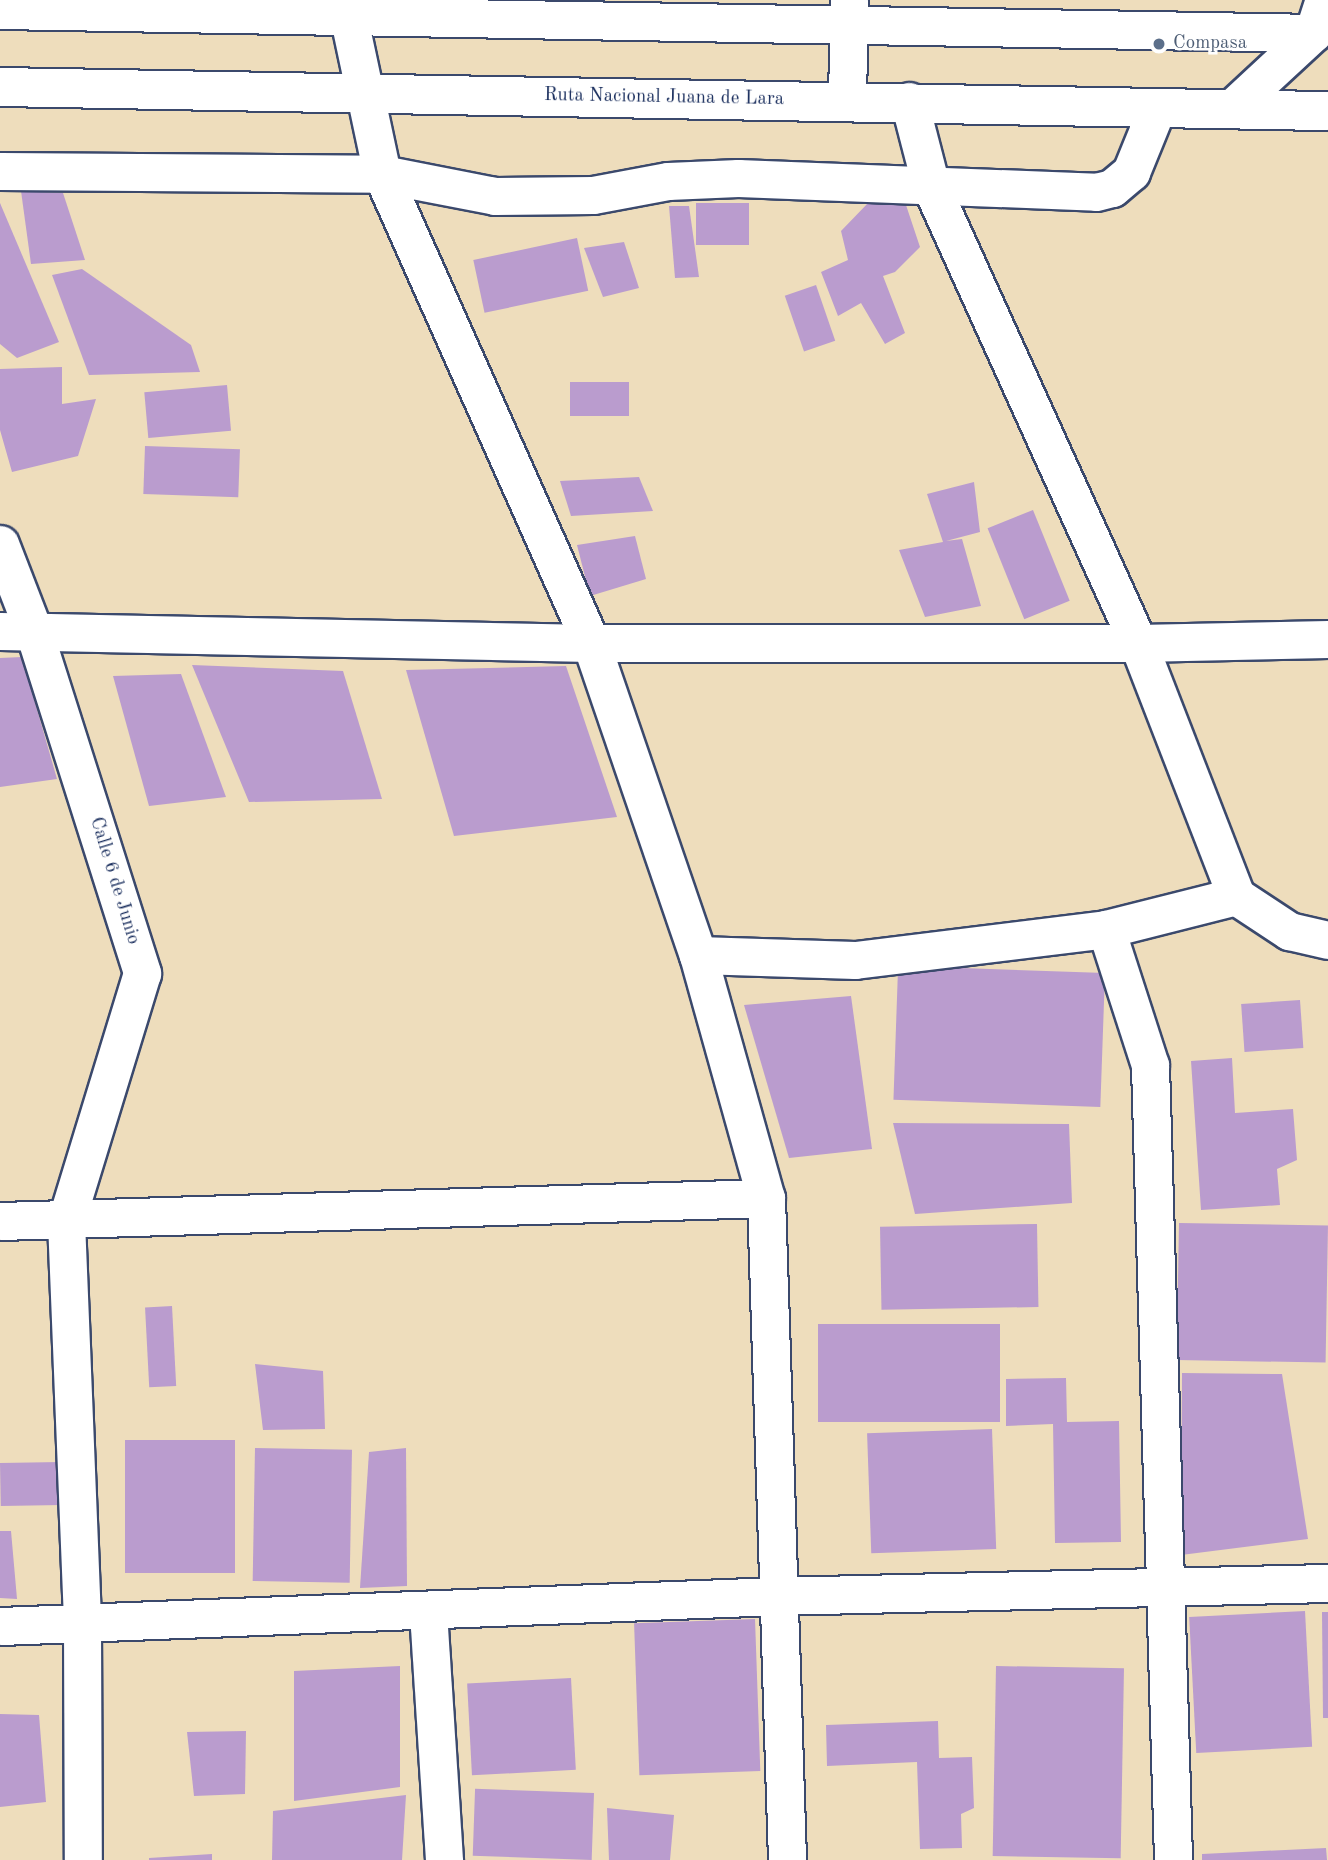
<!DOCTYPE html>
<html>
<head>
<meta charset="utf-8">
<style>
  body { margin:0 }
  #map { position:relative; width:1328px; height:1860px; overflow:hidden; background:#eeddbc; font-family:"Old Standard TT",serif }
  div>[style] { position:absolute }
  [style*='--x'] { left:calc(var(--x)*1px); top:calc(var(--y)*1px); width:calc(var(--w)*1px); rotate:calc(var(--a)*1deg) }
  .building>* { inset:0; background:#ba9cce; transform-origin:0 0 }
  .roads { filter:drop-shadow(2px 0 #3b496c) drop-shadow(-2px 0 #3b496c) drop-shadow(0 2px #3b496c) drop-shadow(0 -2px #3b496c) }
  .street>* { height:37px; margin:-18.5px; padding:0 18.5px; transform-origin:18.5px; border-radius:18.5px; background:#fff }
  .highway>* { height:38px; margin:-19px; padding:0 19px; transform-origin:19px; border-radius:19px; background:#fff }
  .dots>* { width:19px; height:19px; translate:-50% -50%; box-sizing:border-box; border:4px solid #fff; border-radius:50% }
  span { translate:-50% -50%; white-space:nowrap; text-align:center; line-height:1.15; -webkit-text-stroke:5px #fff; paint-order:stroke }
  .service-label { font-size:19px; color:#4e5e75 }
  .left { translate:0 -50%; text-align:left }
  .street-label { font-size:19px; color:#1b2f5e }
</style>
</head>
<body>
<div id="map">
  <div class="building">
    <i style="clip-path:polygon(21px 191px,63px 193px,85px 260px,31px 264px)"></i>
    <i style="clip-path:polygon(870px 201px,905px 202px,920px 247px,895px 272px,883px 276px,905px 333px,885px 344px,861px 303px,838px 316px,821px 272px,848px 260px,841px 231px)"></i>
    <i style="clip-path:polygon(0 203px,59px 342px,17px 358px,0 344px)"></i>
    <i style="left:696px;top:203px;width:53px;height:42px"></i>
    <i style="clip-path:polygon(669px 206px,689px 206px,699px 277px,675px 278px)"></i>
    <i style="left:577px;top:238px;width:54px;height:106px;rotate:78deg"></i>
    <i style="clip-path:polygon(624px 242px,639px 288px,603px 297px,584px 248px)"></i>
    <i style="clip-path:polygon(82px 269px,191px 345px,200px 372px,89px 375px,52px 275px)"></i>
    <i style="left:816px;top:285px;width:59px;height:33px;rotate:71deg"></i>
    <i style="clip-path:polygon(62px 367px,62px 404px,96px 399px,78px 456px,12px 472px,0 430px,0 369px)"></i>
    <i style="left:570px;top:382px;width:59px;height:34px"></i>
    <i style="left:227px;top:385px;width:46px;height:83px;rotate:85deg"></i>
    <i style="left:145px;top:446px;width:95px;height:48px;rotate:2deg"></i>
    <i style="clip-path:polygon(639px 477px,653px 511px,571px 516px,560px 481px)"></i>
    <i style="clip-path:polygon(974px 482px,980px 532px,946px 541px,962px 539px,981px 606px,925px 617px,899px 550px,943px 542px,927px 494px)"></i>
    <i style="left:1033px;top:510px;width:98px;height:49px;rotate:68deg"></i>
    <i style="clip-path:polygon(635px 536px,646px 579px,590px 596px,577px 545px)"></i>
    <i style="clip-path:polygon(22px 657px,57px 779px,0 787px,0 658px)"></i>
    <i style="clip-path:polygon(192px 665px,343px 671px,382px 799px,249px 802px)"></i>
    <i style="clip-path:polygon(566px 666px,617px 817px,454px 836px,406px 670px)"></i>
    <i style="clip-path:polygon(181px 674px,226px 797px,149px 806px,113px 676px)"></i>
    <i style="left:1105px;top:973px;width:134px;height:207px;rotate:92deg"></i>
    <i style="clip-path:polygon(851px 996px,872px 1149px,789px 1158px,744px 1005px)"></i>
    <i style="left:1300px;top:1000px;width:48px;height:59px;rotate:86deg"></i>
    <i style="clip-path:polygon(1232px 1058px,1235px 1113px,1293px 1109px,1297px 1160px,1277px 1169px,1280px 1205px,1201px 1210px,1191px 1061px)"></i>
    <i style="clip-path:polygon(893px 1123px,1069px 1124px,1072px 1203px,915px 1214px)"></i>
    <i style="left:1179px;top:1223px;width:149px;height:137px;rotate:1deg"></i>
    <i style="left:1037px;top:1224px;width:83px;height:157px;rotate:89deg"></i>
    <i style="left:172px;top:1306px;width:80px;height:27px;rotate:87deg"></i>
    <i style="left:1000px;top:1324px;width:98px;height:182px;rotate:90deg"></i>
    <i style="clip-path:polygon(255px 1364px,323px 1371px,325px 1429px,263px 1430px)"></i>
    <i style="clip-path:polygon(1182px 1373px,1282px 1374px,1308px 1539px,1181px 1555px)"></i>
    <i style="clip-path:polygon(1066px 1378px,1067px 1422px,1119px 1421px,1121px 1542px,1055px 1543px,1053px 1424px,1006px 1426px,1006px 1379px)"></i>
    <i style="left:992px;top:1429px;width:120px;height:125px;rotate:88deg"></i>
    <i style="left:235px;top:1440px;width:133px;height:110px;rotate:90deg"></i>
    <i style="left:255px;top:1448px;width:97px;height:133px;rotate:1deg"></i>
    <i style="clip-path:polygon(406px 1448px,407px 1586px,360px 1588px,369px 1452px)"></i>
    <i style="left:61px;top:1462px;width:43px;height:61px;rotate:89deg"></i>
    <i style="clip-path:polygon(0 1531px,11px 1531px,17px 1599px,0 1598px)"></i>
    <i style="left:1305px;top:1611px;width:136px;height:116px;rotate:87deg"></i>
    <i style="clip-path:polygon(1322px 1612px,1328px 1612px,1328px 1718px,1323px 1718px)"></i>
    <i style="left:755px;top:1619px;width:152px;height:121px;rotate:88deg"></i>
    <i style="clip-path:polygon(400px 1666px,400px 1787px,294px 1801px,294px 1671px)"></i>
    <i style="left:996px;top:1666px;width:128px;height:190px;rotate:1deg"></i>
    <i style="left:571px;top:1678px;width:92px;height:104px;rotate:87deg"></i>
    <i style="clip-path:polygon(0 1714px,39px 1715px,46px 1802px,0 1807px)"></i>
    <i style="clip-path:polygon(938px 1721px,939px 1758px,972px 1757px,974px 1808px,961px 1814px,962px 1848px,920px 1849px,917px 1762px,827px 1766px,826px 1725px)"></i>
    <i style="clip-path:polygon(246px 1731px,245px 1794px,194px 1796px,187px 1732px)"></i>
    <i style="left:594px;top:1793px;width:67px;height:119px;rotate:92deg"></i>
    <i style="clip-path:polygon(406px 1795px,402px 1860px,272px 1860px,273px 1811px)"></i>
    <i style="clip-path:polygon(607px 1808px,674px 1815px,670px 1860px,609px 1860px)"></i>
    <i style="clip-path:polygon(1326px 1848px,1327px 1860px,1202px 1860px,1202px 1854px)"></i>
    <i style="clip-path:polygon(212px 1854px,212px 1860px,149px 1860px,149px 1858px)"></i>
  </div>
  <div class="roads">
    <div class="street">
      <i style="--x:345;--y:0;--w:178;--a:78"></i>
      <i style="--x:382;--y:174;--w:513;--a:65.98"></i>
      <i style="--x:591;--y:643;--w:330;--a:71.1"></i>
      <i style="--x:698;--y:955;--w:252;--a:74.4"></i>
      <i style="--x:766;--y:1198;--w:662;--a:88.18"></i>
      <i style="--x:0;--y:10;--w:1313;--a:1"></i>
      <i style="--x:847;--y:100;--w:100;--a:-88.9"></i>
      <i style="--x:909;--y:101;--w:88;--a:75.5"></i>
      <i style="--x:931;--y:186;--w:502;--a:65.63"></i>
      <i style="--x:1138;--y:643;--w:271;--a:68.8"></i>
      <i style="--x:1236;--y:896;--w:64;--a:33.4"></i>
      <i style="--x:1289;--y:931;--w:40;--a:13"></i>
      <i style="--x:1233;--y:107;--w:109;--a:-42.8"></i>
      <i style="--x:1313;--y:33;--w:35;--a:-72"></i>
      <i style="--x:0;--y:171;--w:382;--a:0.4"></i>
      <i style="--x:382;--y:174;--w:115;--a:11"></i>
      <i style="--x:495;--y:196;--w:98;--a:-0.6"></i>
      <i style="--x:593;--y:195;--w:76;--a:-10.6"></i>
      <i style="--x:668;--y:181;--w:70;--a:-2.5"></i>
      <i style="--x:738;--y:178;--w:358;--a:2.2"></i>
      <i style="--x:1096;--y:192;--w:16;--a:-14"></i>
      <i style="--x:1112;--y:188;--w:25;--a:-40"></i>
      <i style="--x:1131;--y:172;--w:69;--a:-67.9"></i>
      <i style="--x:0;--y:544;--w:94;--a:68.9"></i>
      <i style="--x:34;--y:632;--w:358;--a:72.4"></i>
      <i style="--x:142;--y:973;--w:259;--a:107"></i>
      <i style="--x:66;--y:1221;--w:403;--a:87.7"></i>
      <i style="--x:82;--y:1624;--w:236;--a:89.8"></i>
      <i style="--x:0;--y:631;--w:591;--a:1.16"></i>
      <i style="--x:591;--y:643;--w:547;--a:0"></i>
      <i style="--x:1138;--y:643;--w:190;--a:-1.2"></i>
      <i style="--x:1106;--y:929;--w:143;--a:72.1"></i>
      <i style="--x:1150;--y:1065;--w:795;--a:88.34"></i>
      <i style="--x:698;--y:955;--w:157;--a:1.8"></i>
      <i style="--x:855;--y:960;--w:253;--a:-7"></i>
      <i style="--x:1106;--y:929;--w:134;--a:-14.2"></i>
      <i style="--x:0;--y:1221;--w:766;--a:-1.72"></i>
      <i style="--x:428;--y:1612;--w:249;--a:86.3"></i>
      <i style="--x:0;--y:1626;--w:777;--a:-2.21"></i>
      <i style="--x:776;--y:1596;--w:552;--a:-1.35"></i>
    </div>
    <div class="highway">
      <i style="--x:0;--y:87;--w:1328;--a:1.04"></i>
    </div>
  </div>
  <div class="dots">
    <i style="left:1159px;top:44px;background:#5c6f8a"></i>
  </div>
  <div class="service-label">
    <span class="left" style="left:1173px;top:44px">Compasa</span>
  </div>
  <div class="street-label">
    <span style="left:664px;top:98px;rotate:1deg">Ruta Nacional Juana de Lara</span>
    <span style="left:114px;top:881px;rotate:73deg">Calle 6 de Junio</span>
  </div>
</div>
</body>
</html>
